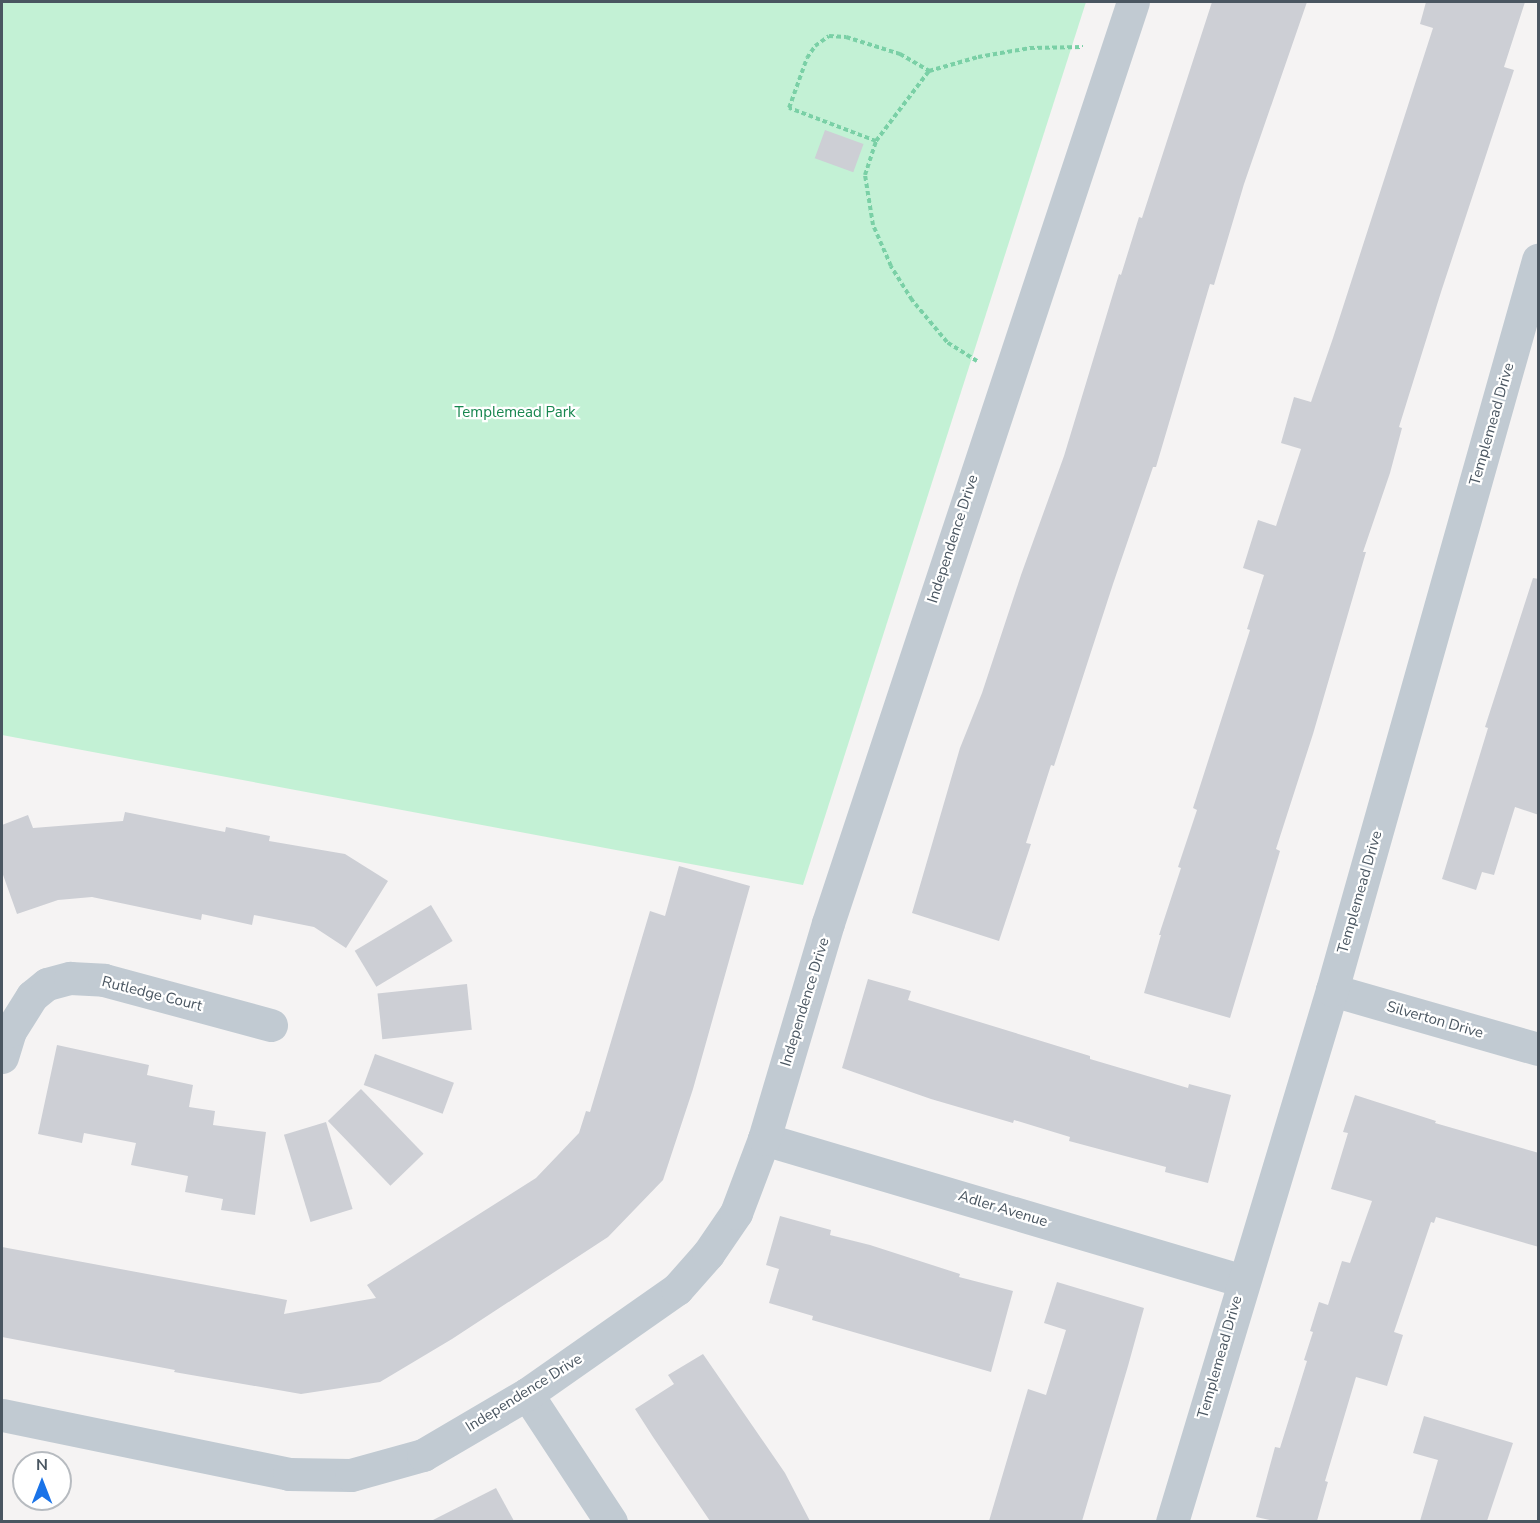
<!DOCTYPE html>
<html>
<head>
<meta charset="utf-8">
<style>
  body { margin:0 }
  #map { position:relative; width:1540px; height:1523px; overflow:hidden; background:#f5f3f3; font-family:"Nunito Sans",sans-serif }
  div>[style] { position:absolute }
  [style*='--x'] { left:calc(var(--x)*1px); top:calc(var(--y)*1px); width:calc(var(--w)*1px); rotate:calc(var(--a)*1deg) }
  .green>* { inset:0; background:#c3f1d5 }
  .building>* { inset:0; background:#cdcfd5; transform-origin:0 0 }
  .path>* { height:4px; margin-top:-2px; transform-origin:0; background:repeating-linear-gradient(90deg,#7ad0a6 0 4.5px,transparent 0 7.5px) }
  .minor>* { height:33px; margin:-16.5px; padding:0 16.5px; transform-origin:16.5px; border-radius:16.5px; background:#c1cad2 }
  span { translate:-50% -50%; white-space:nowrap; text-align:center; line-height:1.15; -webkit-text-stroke:4.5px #fff; paint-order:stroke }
  .park-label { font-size:15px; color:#17864f }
  .street-label { font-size:15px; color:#4a5661 }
  .frame { position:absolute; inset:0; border:3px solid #4a5661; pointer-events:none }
  .north { position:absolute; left:12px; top:1451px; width:60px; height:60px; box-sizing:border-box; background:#fff; border:2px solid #b7bbc0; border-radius:50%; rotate:0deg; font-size:16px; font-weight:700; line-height:24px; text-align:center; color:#4a5661 }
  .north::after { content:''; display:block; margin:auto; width:21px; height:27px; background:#1a73e8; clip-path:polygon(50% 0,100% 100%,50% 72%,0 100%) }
</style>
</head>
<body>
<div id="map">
  <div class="green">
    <i style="clip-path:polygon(2px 2px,1086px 2px,803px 885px,2px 735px)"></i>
  </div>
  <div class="building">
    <i style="clip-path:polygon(1212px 2px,1307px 2px,1244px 184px,1214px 285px,1210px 284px,1156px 467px,1153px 467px,1113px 584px,1054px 766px,1051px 765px,1026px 843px,1031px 844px,999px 941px,912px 913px,960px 748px,982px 693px,1021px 575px,1064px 456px,1119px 274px,1121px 275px,1139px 217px,1142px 218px)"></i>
    <i style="clip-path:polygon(1426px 2px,1525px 2px,1504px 67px,1514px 70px,1441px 292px,1399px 427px,1402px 428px,1390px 473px,1363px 552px,1366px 552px,1313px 734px,1276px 849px,1280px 851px,1230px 1018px,1144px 993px,1161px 935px,1159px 935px,1181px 868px,1178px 867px,1197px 810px,1193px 808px,1250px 630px,1247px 629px,1264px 575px,1243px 568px,1258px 520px,1276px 526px,1301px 449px,1281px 443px,1294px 397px,1311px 402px,1333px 338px,1433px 28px,1420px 24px)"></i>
    <i style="left:825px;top:130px;width:41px;height:30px;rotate:20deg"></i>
    <i style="clip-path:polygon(1533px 578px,1539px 579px,1539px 815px,1515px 807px,1494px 875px,1482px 872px,1476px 890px,1442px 879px,1488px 728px,1485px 727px)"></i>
    <i style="clip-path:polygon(125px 812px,225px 832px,226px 827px,270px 836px,269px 841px,345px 854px,388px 881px,346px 948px,314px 927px,254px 915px,252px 925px,202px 914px,201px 920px,92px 897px,58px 900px,17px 914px,2px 872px,2px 825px,28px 815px,33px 828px,123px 821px)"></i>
    <i style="clip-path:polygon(679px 866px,750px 886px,693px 1089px,663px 1180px,608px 1237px,452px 1339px,380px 1382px,301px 1394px,174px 1372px,175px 1370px,2px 1337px,2px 1247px,287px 1300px,284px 1314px,376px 1298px,367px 1285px,536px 1178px,579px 1133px,586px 1111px,590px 1112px,650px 911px,665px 916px)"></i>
    <i style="left:431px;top:905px;width:42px;height:89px;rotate:59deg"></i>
    <i style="clip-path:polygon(868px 979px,911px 991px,908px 1000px,1090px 1056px,1090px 1059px,1188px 1088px,1189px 1084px,1231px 1095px,1208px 1183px,1165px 1172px,1166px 1167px,1069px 1141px,1070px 1137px,1014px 1120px,1013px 1123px,931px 1099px,842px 1068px)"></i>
    <i style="left:467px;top:984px;width:46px;height:90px;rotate:84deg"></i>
    <i style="clip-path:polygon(57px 1045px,149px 1065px,147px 1075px,193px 1085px,189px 1107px,215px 1111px,213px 1125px,266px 1132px,255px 1215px,221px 1210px,223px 1199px,185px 1192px,188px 1176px,131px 1165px,136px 1143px,84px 1133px,82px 1143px,38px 1134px)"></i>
    <i style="left:375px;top:1054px;width:84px;height:33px;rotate:20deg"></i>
    <i style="left:361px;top:1089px;width:90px;height:46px;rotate:46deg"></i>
    <i style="clip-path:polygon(1355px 1095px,1436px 1121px,1435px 1123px,1539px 1153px,1539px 1247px,1436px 1217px,1434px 1223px,1431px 1222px,1394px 1332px,1403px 1335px,1387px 1386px,1356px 1377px,1325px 1481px,1328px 1482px,1317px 1521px,1274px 1521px,1256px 1517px,1275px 1447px,1280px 1448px,1307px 1361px,1304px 1360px,1313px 1332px,1310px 1331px,1319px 1302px,1328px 1305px,1342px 1261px,1350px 1263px,1372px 1201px,1331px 1189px,1348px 1133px,1343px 1132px)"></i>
    <i style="left:326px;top:1122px;width:91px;height:44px;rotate:73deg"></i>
    <i style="clip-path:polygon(780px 1216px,831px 1230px,830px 1235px,870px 1245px,960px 1274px,959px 1277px,1013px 1291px,991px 1372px,812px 1320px,813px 1316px,769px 1303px,779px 1269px,766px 1265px)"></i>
    <i style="clip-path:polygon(1057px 1282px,1144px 1308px,1128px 1366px,1082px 1521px,989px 1521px,1028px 1389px,1046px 1395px,1066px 1330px,1044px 1323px)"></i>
    <i style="clip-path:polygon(703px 1354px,785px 1473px,810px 1521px,710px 1521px,653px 1437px,635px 1409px,674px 1384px,668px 1375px)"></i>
    <i style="clip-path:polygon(1424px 1416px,1513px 1443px,1487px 1521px,1420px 1521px,1438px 1460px,1413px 1453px)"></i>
    <i style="clip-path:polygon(496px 1488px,514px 1521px,431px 1521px)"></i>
  </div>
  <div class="path">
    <i style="--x:876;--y:141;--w:93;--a:-159.2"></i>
    <i style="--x:789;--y:108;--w:53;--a:-70.2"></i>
    <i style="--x:807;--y:58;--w:14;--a:-56"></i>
    <i style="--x:815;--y:46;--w:17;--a:-36"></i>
    <i style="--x:829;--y:36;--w:17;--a:3"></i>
    <i style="--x:846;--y:37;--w:57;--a:17.5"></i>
    <i style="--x:900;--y:54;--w:34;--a:30"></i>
    <i style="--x:977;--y:361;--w:36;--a:-148"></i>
    <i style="--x:947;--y:342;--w:55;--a:-129.8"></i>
    <i style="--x:912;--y:300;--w:40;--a:-122"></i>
    <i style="--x:891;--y:266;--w:45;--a:-113.7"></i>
    <i style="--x:873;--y:225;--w:51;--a:-99.1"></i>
    <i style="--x:865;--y:175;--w:36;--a:-72"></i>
    <i style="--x:876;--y:141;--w:88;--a:-52.9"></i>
    <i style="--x:929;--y:71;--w:51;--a:-15.9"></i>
    <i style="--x:978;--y:57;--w:53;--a:-9.8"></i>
    <i style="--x:1030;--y:48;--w:53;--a:-1.1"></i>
  </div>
  <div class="minor">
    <i style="--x:1332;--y:990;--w:214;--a:16"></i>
    <i style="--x:2;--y:1057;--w:27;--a:-73"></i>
    <i style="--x:10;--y:1031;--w:41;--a:-57.8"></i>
    <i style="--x:32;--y:996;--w:19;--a:-39"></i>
    <i style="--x:47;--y:984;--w:24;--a:-15"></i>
    <i style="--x:70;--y:978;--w:34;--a:3"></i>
    <i style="--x:104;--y:980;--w:173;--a:15.1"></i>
    <i style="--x:764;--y:1139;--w:499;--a:16.5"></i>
    <i style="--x:527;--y:1394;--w:153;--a:56.7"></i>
    <i style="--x:2;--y:1415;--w:293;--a:11.6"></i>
    <i style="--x:289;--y:1474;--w:62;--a:0.9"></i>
    <i style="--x:351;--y:1475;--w:75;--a:-15.5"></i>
    <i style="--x:423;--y:1455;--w:121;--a:-30.4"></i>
    <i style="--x:527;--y:1394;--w:183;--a:-35"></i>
    <i style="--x:677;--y:1289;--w:47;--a:-48.5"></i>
    <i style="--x:708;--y:1254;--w:50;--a:-55.7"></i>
    <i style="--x:736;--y:1213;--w:79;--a:-69.3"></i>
    <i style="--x:764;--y:1139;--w:225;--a:-73.5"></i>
    <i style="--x:828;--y:923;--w:970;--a:-71.68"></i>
    <i style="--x:1172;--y:1522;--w:556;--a:-73.26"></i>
    <i style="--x:1332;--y:990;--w:759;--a:-74.24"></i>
  </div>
  <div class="park-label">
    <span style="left:515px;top:413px">Templemead Park</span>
  </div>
  <div class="street-label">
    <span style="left:1492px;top:424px;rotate:-74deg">Templemead Drive</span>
    <span style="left:953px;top:539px;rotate:-72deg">Independence Drive</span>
    <span style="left:1360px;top:892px;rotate:-74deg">Templemead Drive</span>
    <span style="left:152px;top:994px;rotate:14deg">Rutledge Court</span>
    <span style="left:805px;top:1002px;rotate:-73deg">Independence Drive</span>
    <span style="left:1435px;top:1020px;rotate:16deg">Silverton Drive</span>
    <span style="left:1003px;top:1209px;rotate:17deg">Adler Avenue</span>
    <span style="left:1220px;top:1357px;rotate:-74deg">Templemead Drive</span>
    <span style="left:524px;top:1393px;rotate:-32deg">Independence Drive</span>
  </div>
  <div class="frame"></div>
  <div class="north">N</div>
</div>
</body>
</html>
